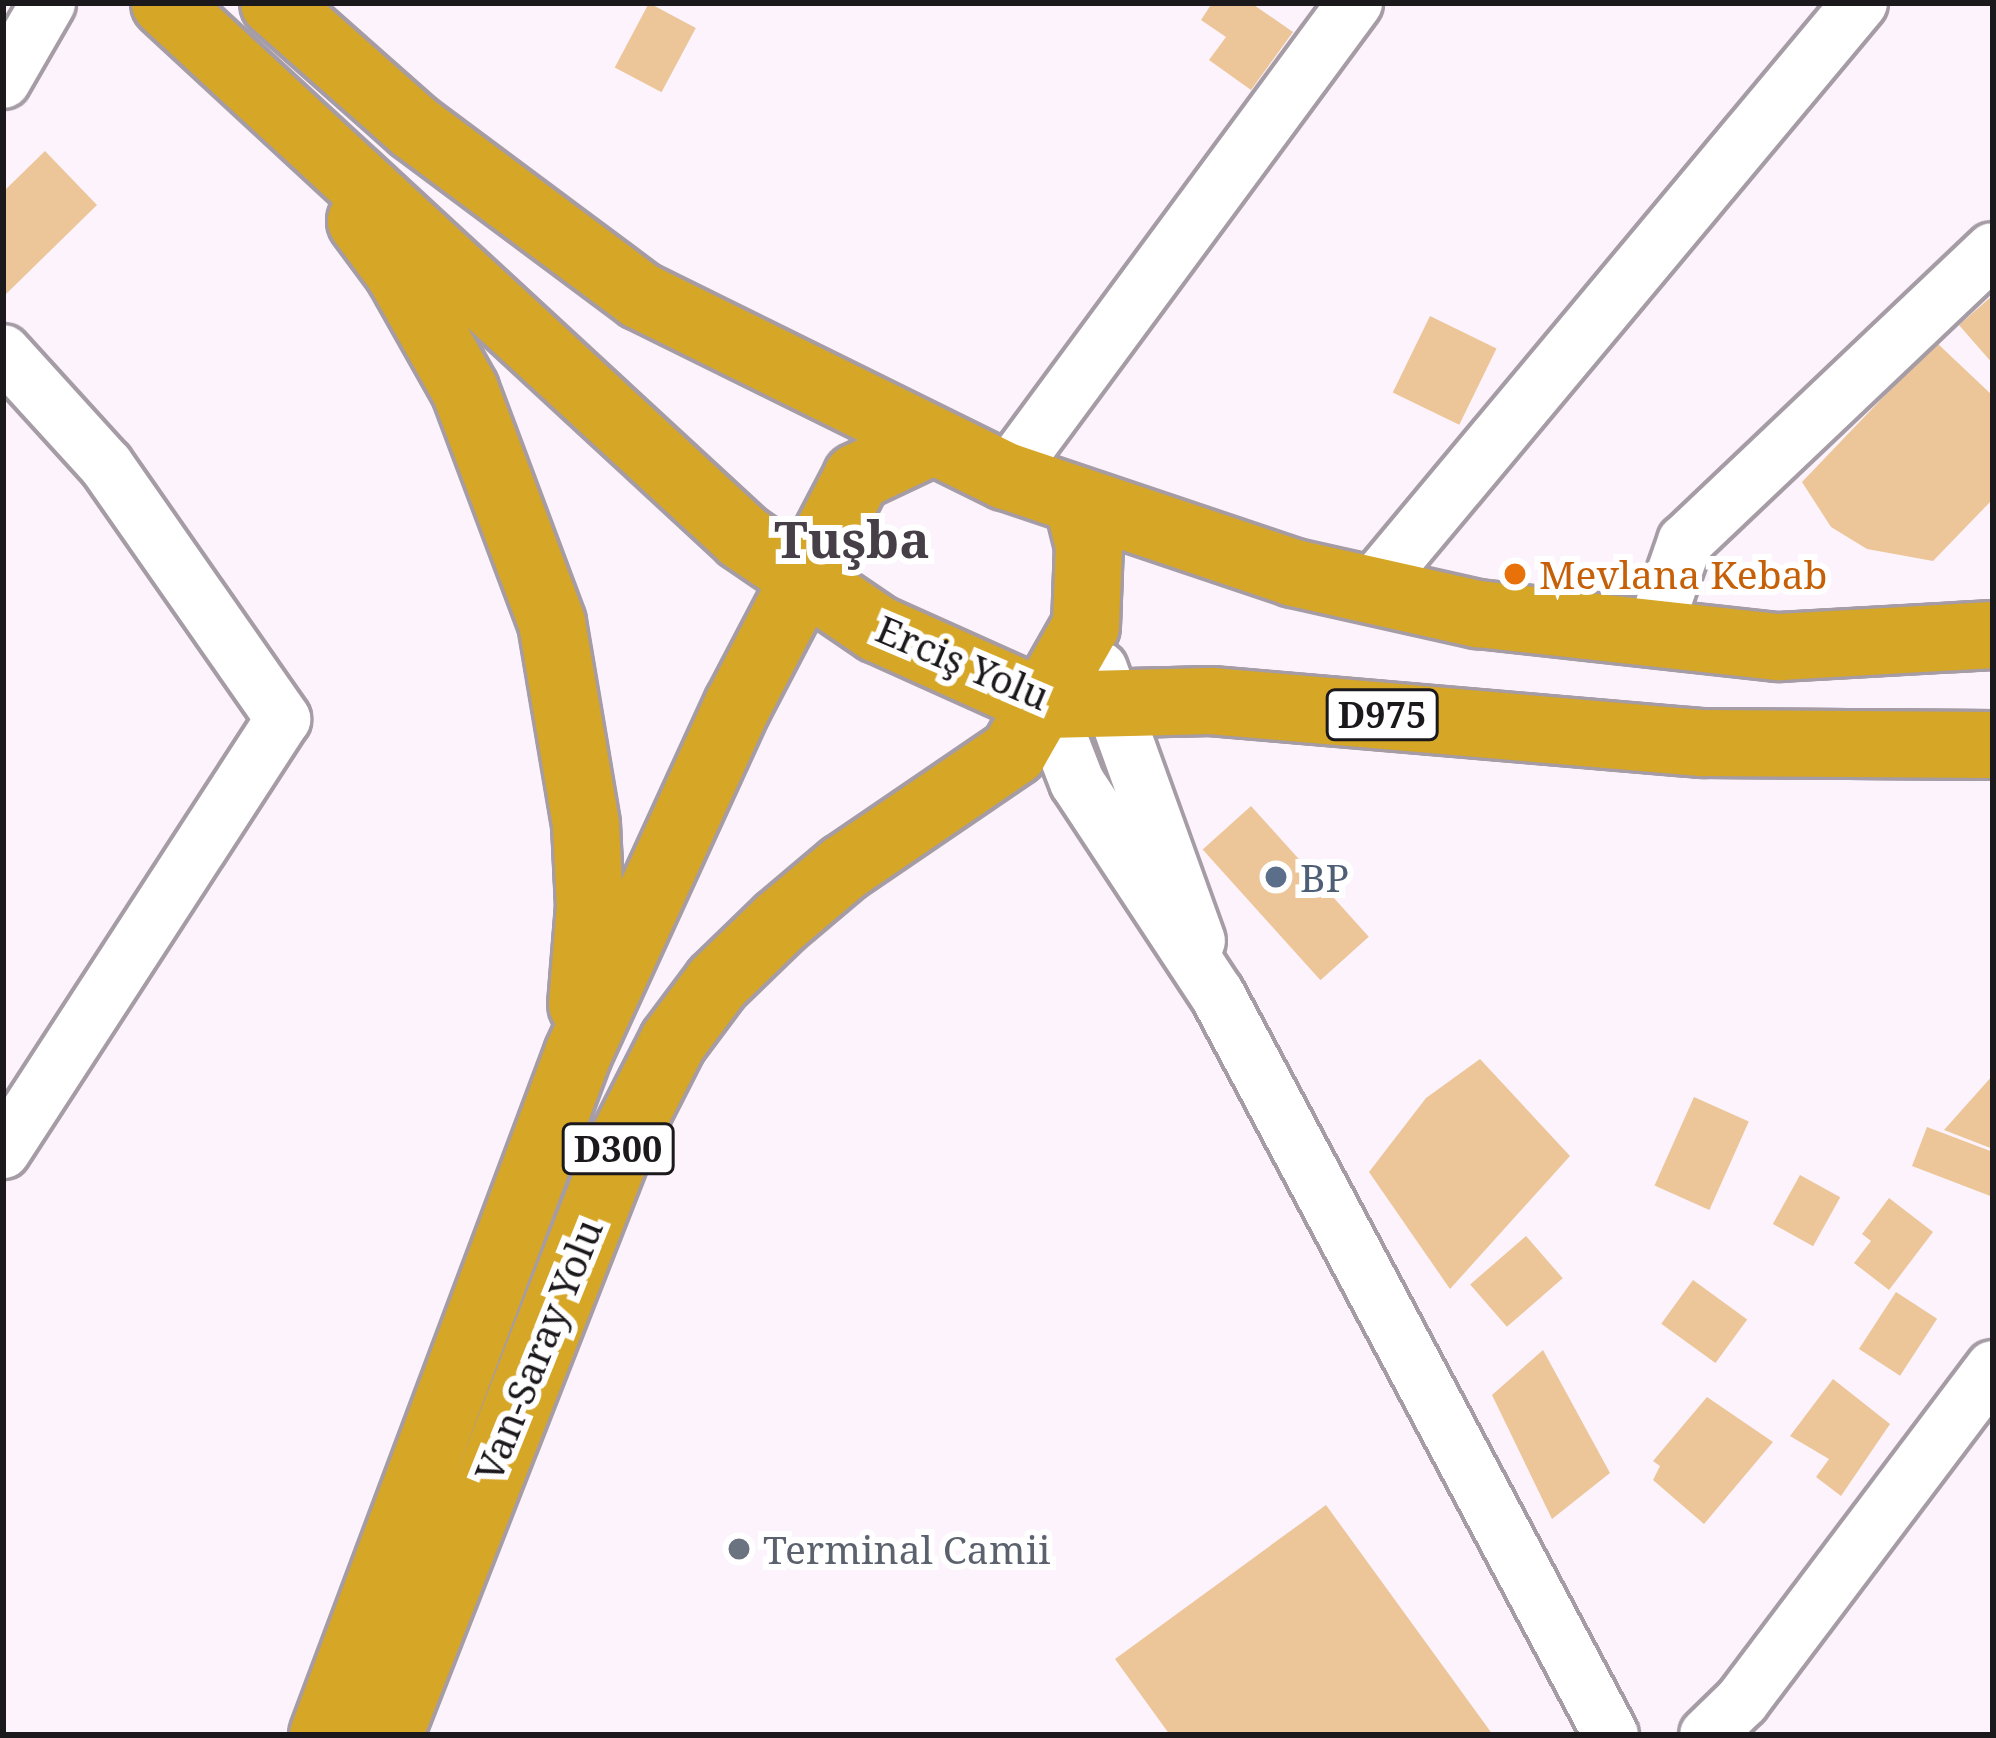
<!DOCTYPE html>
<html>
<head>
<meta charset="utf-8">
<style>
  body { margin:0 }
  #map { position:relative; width:1996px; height:1738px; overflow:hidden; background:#fcf3fd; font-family:"Noto Serif",serif }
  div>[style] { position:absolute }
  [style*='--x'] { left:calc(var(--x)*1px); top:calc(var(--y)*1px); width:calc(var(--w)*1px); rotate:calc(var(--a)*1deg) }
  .building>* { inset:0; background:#ecc698; transform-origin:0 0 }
  .roads { filter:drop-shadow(3px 0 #a59ca5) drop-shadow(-3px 0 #a59ca5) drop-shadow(0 3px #a59ca5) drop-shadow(0 -3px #a59ca5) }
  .minor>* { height:54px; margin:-27px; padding:0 27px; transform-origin:27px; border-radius:27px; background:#fff }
  .highway>* { height:66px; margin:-33px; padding:0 33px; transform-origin:33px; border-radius:33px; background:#d6a626 }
  .dots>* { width:33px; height:33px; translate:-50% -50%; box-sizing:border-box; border:6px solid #fff; border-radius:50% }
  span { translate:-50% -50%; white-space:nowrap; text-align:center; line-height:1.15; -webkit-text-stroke:12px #fff; paint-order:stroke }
  .shield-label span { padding:3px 9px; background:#fff; border:3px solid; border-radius:9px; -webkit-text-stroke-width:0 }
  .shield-label { font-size:36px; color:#1c191c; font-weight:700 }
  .food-label { font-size:39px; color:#c56008 }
  .left { translate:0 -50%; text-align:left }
  .street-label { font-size:39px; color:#1c191c }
  .service-label { font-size:39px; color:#4e5e75 }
  .worship-label { font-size:39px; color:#5b616d }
  .district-label { font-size:51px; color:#473f47; font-weight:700 }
  .frame { position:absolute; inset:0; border:6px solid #1c191c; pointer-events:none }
</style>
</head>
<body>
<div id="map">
  <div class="building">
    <i style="left:649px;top:3px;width:53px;height:73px;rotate:28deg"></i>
    <i style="clip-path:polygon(1212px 3px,1251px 3px,1293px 32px,1251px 90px,1209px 60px,1226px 37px,1201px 20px)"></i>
    <i style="clip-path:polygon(45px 151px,97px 205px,3px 297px,3px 192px)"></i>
    <i style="clip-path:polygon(1993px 295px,1993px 364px,1959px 325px)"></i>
    <i style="left:1430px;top:316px;width:74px;height:85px;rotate:26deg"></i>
    <i style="clip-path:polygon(1936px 342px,1993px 396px,1993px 499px,1933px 561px,1867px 549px,1831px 527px,1802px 482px)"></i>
    <i style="left:1251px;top:806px;width:176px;height:65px;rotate:48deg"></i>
    <i style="clip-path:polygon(1480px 1059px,1570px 1156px,1450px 1289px,1369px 1172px,1426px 1098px)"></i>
    <i style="clip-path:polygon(1993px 1075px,1993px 1149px,1944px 1130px)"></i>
    <i style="left:1694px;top:1097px;width:60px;height:97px;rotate:24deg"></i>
    <i style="clip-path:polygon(1927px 1127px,1993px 1152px,1993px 1197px,1912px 1166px)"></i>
    <i style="left:1800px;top:1175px;width:46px;height:56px;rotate:29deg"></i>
    <i style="clip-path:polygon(1889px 1198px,1933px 1232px,1889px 1290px,1854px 1263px,1871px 1241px,1862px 1234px)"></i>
    <i style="left:1526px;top:1236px;width:56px;height:74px;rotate:49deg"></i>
    <i style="left:1693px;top:1280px;width:67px;height:54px;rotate:36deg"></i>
    <i style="left:1896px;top:1292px;width:49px;height:68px;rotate:33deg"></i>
    <i style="clip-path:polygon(1543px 1350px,1610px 1473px,1552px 1519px,1492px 1395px)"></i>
    <i style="clip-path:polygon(1833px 1379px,1890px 1424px,1841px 1496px,1816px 1477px,1829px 1459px,1790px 1436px)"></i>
    <i style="clip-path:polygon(1707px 1397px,1773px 1442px,1704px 1524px,1653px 1480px,1660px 1466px,1653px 1461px)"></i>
    <i style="clip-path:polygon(1326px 1505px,1493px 1735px,1170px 1735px,1115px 1659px)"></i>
  </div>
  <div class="roads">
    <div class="minor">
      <i style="--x:3;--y:81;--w:90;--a:-60"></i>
      <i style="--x:3;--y:352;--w:153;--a:47.7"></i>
      <i style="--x:106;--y:465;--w:310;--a:55.1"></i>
      <i style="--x:283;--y:719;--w:515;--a:122.95"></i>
      <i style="--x:1006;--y:476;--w:588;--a:-53.58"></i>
      <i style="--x:1369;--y:591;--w:766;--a:-50.14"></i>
      <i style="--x:1652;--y:636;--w:100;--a:-70.7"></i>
      <i style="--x:1685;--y:542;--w:424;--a:-43.5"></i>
      <i style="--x:1100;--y:669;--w:289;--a:70.2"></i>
      <i style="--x:1047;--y:705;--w:83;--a:68.7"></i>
      <i style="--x:1077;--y:782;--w:254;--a:56.6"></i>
      <i style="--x:1217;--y:994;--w:839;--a:62"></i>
      <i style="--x:1707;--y:1735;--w:49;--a:-44.2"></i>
      <i style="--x:1742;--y:1701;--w:417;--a:-53"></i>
    </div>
    <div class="highway">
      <i style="--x:165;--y:3;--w:787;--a:42.73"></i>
      <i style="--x:743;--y:537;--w:163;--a:34.3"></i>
      <i style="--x:878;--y:629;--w:185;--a:24.2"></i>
      <i style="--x:1047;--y:705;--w:164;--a:-1.4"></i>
      <i style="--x:1211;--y:701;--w:494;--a:4.9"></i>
      <i style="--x:1703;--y:743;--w:290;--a:0.4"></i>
      <i style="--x:274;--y:3;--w:187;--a:41.5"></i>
      <i style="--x:414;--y:127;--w:283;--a:36.7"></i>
      <i style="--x:641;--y:296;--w:407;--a:26.3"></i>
      <i style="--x:1006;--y:476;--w:304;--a:18.6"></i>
      <i style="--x:1294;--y:573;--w:189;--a:12.6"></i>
      <i style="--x:1478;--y:614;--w:303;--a:6.3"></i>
      <i style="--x:1779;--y:647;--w:214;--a:-3.2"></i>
      <i style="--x:361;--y:221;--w:62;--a:53.5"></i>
      <i style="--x:398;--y:271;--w:137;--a:60.6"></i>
      <i style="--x:465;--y:390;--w:249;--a:69.5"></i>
      <i style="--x:552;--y:623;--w:205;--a:80.4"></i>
      <i style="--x:586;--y:825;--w:81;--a:87.2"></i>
      <i style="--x:590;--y:906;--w:99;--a:94.6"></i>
      <i style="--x:323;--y:1735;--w:727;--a:-69.47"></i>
      <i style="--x:578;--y:1054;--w:384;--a:-65.4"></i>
      <i style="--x:738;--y:705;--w:257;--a:-62.4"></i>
      <i style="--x:857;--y:477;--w:82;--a:-25.3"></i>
      <i style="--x:389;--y:1735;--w:628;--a:-68.62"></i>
      <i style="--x:618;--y:1150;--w:121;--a:-63"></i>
      <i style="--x:673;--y:1042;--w:74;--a:-53.3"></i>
      <i style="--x:717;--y:983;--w:88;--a:-44.1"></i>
      <i style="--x:780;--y:922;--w:84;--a:-40.2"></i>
      <i style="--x:844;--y:868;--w:206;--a:-34.3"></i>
      <i style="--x:1014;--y:752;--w:145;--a:-60.3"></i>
      <i style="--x:1086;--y:626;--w:80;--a:-87.9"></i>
      <i style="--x:1089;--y:546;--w:45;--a:-104"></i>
    </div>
  </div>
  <div class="dots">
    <i style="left:1515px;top:574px;background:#e8710a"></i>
    <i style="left:1276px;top:877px;background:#5c6f8a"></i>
    <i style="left:739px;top:1549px;background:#6b7280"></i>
  </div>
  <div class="shield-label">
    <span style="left:1382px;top:715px">D975</span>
    <span style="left:618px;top:1149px">D300</span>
  </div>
  <div class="food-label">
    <span class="left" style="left:1539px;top:574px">Mevlana Kebab</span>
  </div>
  <div class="street-label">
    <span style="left:963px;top:662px;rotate:23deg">Erciş Yolu</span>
    <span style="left:538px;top:1350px;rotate:-68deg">Van-Saray Yolu</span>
  </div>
  <div class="service-label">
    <span class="left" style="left:1300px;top:877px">BP</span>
  </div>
  <div class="worship-label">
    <span class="left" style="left:763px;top:1549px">Terminal Camii</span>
  </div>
  <div class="district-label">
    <span style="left:852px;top:538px">Tuşba</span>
  </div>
  <div class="frame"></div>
</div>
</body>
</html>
